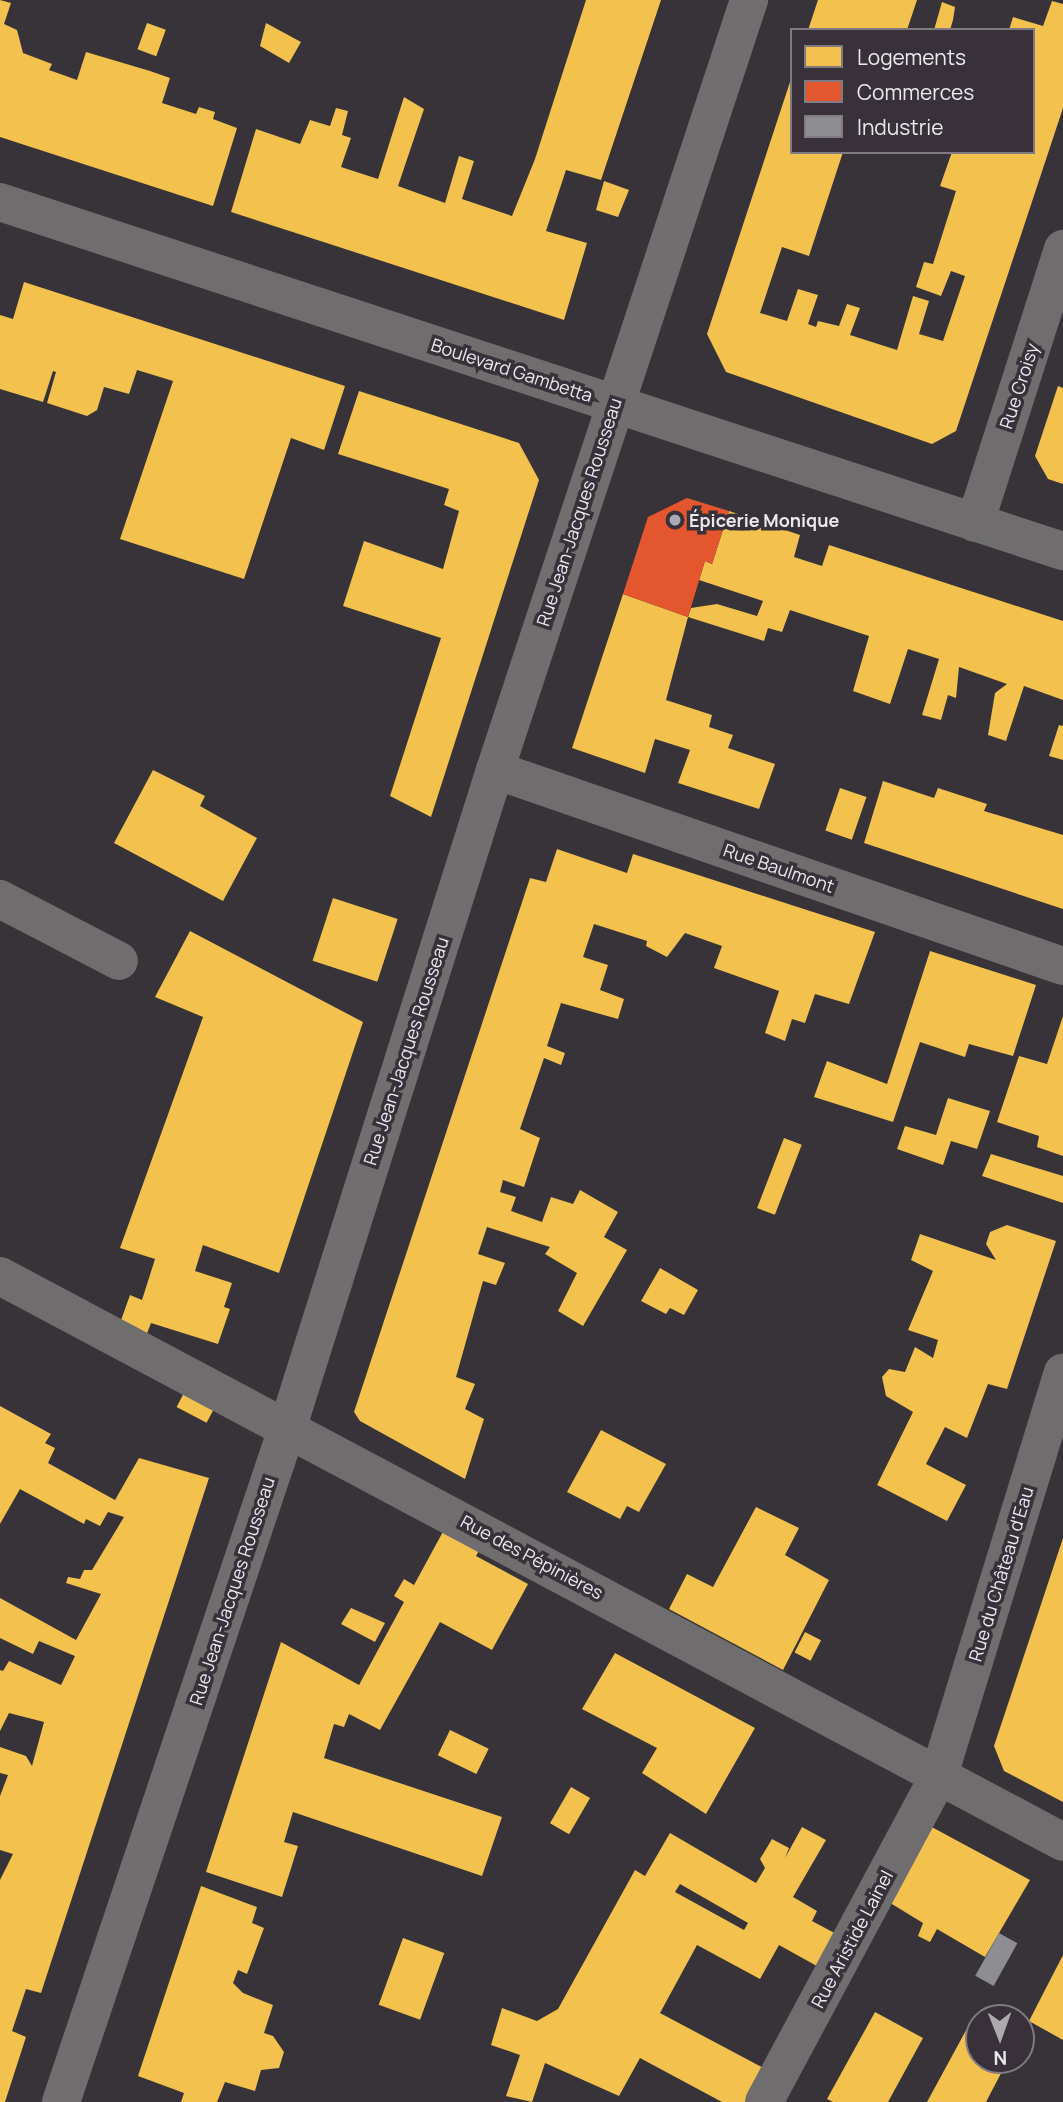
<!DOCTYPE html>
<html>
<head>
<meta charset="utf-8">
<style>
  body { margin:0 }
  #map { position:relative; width:1063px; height:2102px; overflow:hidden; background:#373338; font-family:Manrope,sans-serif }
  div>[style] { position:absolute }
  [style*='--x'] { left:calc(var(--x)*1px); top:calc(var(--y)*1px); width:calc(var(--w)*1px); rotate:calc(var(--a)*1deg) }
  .homes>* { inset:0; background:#f2c14e; transform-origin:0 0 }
  .shops>* { inset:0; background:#e4572e }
  .industry>* { inset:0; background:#8d8d92; transform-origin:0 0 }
  .minor>* { height:38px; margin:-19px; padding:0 19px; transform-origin:19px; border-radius:19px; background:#6f6d6e }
  .major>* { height:38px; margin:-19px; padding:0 19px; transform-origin:19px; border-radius:19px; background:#716e6f }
  .dots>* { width:19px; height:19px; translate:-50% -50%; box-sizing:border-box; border:4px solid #38313a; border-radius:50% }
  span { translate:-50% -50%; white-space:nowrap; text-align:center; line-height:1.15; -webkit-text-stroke:7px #38313a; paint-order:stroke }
  .street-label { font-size:18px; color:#ece8ee }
  .poi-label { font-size:18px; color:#ece8ee; font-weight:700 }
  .left { translate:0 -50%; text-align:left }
  .legend { position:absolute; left:790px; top:28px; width:245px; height:126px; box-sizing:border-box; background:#38313a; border:2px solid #807a82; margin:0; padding:9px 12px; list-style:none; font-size:21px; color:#ece8ee }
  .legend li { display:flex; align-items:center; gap:14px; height:35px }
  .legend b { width:35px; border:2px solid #807a82 }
  .north { position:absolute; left:965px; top:2004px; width:70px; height:70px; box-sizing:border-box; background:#38313a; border:2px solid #807a82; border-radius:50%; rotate:179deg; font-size:19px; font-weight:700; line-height:28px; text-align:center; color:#ece8ee }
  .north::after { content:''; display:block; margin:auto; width:24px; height:32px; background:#ada9ae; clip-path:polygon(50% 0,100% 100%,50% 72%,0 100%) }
</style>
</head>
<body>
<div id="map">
  <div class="homes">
    <i style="clip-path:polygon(0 0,11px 3px,4px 24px,17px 30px,23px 53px,52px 64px,49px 70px,77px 80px,86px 52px,150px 71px,170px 78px,162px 103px,196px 114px,199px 107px,215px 112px,213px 119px,237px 128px,213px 206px,0 137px)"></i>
    <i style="clip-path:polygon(586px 0,661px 0,601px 180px,566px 170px,546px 231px,587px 243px,564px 320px,231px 212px,256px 129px,300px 144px,310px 120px,330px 126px,336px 108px,348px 111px,342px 135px,351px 138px,341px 167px,378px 179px,404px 97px,424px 109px,398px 186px,445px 203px,459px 156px,474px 161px,462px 199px,512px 216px,535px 159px)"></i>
    <i style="clip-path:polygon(818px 0,917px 0,907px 30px,808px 30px)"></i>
    <i style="clip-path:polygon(1052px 1px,1063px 4px,1063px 108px,956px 431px,932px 444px,726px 372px,707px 334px,791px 79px,792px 152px,843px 152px,809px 256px,782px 247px,760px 313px,787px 321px,798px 289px,818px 295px,808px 324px,816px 327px,818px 321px,839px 326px,847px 304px,860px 308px,850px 335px,897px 350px,913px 296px,929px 301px,919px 334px,943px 341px,965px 276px,951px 271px,941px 296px,916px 287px,924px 262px,933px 264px,956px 191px,940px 186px,952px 152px,1033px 152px,1033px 30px,1009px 30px,1013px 17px,1043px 26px)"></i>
    <i style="clip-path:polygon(942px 2px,955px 7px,953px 20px,950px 30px,934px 30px)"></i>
    <i style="left:147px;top:23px;width:20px;height:28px;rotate:20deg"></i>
    <i style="clip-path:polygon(266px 23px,301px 42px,289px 63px,260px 46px)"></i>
    <i style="clip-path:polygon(604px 181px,629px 190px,618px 217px,596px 210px)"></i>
    <i style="clip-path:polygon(24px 282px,345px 386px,324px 450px,291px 438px,244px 579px,120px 539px,173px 381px,137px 370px,129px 394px,104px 387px,97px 410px,87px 416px,47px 403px,56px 372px,53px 371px,43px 402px,0 389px,0 315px,13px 319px)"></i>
    <i style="clip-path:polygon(1058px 386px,1063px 388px,1063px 484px,1048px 479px,1035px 456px)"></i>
    <i style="clip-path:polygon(359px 391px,519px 443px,539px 480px,431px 817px,390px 796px,441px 638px,343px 606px,364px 541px,443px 569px,459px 511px,444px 505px,449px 489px,338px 454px)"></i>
    <i style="clip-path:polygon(729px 511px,800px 535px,794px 557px,822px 566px,829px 545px,1063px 621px,1063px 700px,1024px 686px,1006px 741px,988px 735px,995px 693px,1007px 684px,959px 667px,956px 698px,948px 695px,941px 720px,922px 715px,939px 659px,908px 649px,890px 704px,853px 691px,869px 636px,790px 610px,782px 632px,768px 628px,764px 641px,688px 617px,691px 608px,717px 604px,757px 616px,763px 601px,699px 580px,705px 561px,712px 564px)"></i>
    <i style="clip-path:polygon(623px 594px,688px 617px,666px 700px,712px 715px,709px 727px,733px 735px,728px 748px,775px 764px,759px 809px,678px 783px,690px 750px,655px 739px,645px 773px,572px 748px)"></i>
    <i style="clip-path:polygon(1059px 725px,1063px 726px,1063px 760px,1049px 756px)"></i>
    <i style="clip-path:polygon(153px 770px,205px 796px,200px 806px,257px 838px,223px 901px,114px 843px)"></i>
    <i style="clip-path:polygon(883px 781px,934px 798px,938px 788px,987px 804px,984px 811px,1063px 835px,1063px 909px,864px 843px)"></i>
    <i style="left:840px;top:788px;width:28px;height:45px;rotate:19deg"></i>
    <i style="clip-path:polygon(557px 849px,627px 873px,633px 854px,875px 932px,849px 1004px,815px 994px,805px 1023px,792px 1019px,785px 1041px,765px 1033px,779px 991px,714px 968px,722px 946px,685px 933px,667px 957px,646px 946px,647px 941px,594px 924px,583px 957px,608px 965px,600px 990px,624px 999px,618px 1019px,561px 1003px,547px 1046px,565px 1053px,561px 1065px,544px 1058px,520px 1129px,540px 1138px,524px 1187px,503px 1180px,500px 1192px,516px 1197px,511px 1211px,542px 1222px,551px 1197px,573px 1204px,580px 1190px,618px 1212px,604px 1237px,627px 1250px,583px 1326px,558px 1311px,577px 1273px,545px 1254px,550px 1247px,487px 1227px,478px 1254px,505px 1263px,496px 1285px,483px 1281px,456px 1377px,475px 1384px,465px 1409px,484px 1419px,465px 1479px,360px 1421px,354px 1412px,530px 878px,546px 882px)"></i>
    <i style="left:333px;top:898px;width:68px;height:66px;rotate:18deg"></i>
    <i style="clip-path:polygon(190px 931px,363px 1022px,279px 1273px,203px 1245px,195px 1271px,232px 1283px,224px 1307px,230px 1309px,218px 1344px,151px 1323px,146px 1336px,120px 1323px,130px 1295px,142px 1300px,155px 1259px,120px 1248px,203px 1017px,155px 997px)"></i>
    <i style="clip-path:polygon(930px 951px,1036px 985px,1013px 1056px,969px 1044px,965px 1057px,920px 1042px,893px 1122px,814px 1097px,827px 1061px,887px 1084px)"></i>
    <i style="clip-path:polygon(1063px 1016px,1063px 1156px,1037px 1147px,1039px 1136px,997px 1122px,1019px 1056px,1047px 1064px)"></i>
    <i style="clip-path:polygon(948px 1098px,990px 1111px,977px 1149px,951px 1141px,943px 1165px,897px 1149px,905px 1126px,936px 1135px)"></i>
    <i style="left:784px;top:1138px;width:19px;height:75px;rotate:21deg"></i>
    <i style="clip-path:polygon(991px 1154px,1063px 1176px,1063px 1203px,982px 1176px)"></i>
    <i style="clip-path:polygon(1007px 1225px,1056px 1241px,1007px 1389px,988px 1384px,967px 1438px,945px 1427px,926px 1464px,966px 1485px,947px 1521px,877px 1485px,913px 1412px,886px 1396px,882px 1377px,889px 1369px,905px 1372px,915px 1347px,933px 1358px,938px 1340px,908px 1330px,933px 1271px,911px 1260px,920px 1234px,996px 1260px,986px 1244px,990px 1232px)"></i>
    <i style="clip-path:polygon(660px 1268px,698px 1290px,684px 1315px,670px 1308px,666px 1314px,641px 1301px)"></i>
    <i style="left:185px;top:1391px;width:34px;height:18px;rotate:28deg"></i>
    <i style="clip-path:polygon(0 1406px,51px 1434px,45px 1443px,55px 1448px,48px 1463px,115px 1500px,139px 1458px,209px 1478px,41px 1993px,26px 1989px,12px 2031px,26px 2037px,5px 2102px,0 2102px,0 1880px,13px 1854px,0 1850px,0 1796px,8px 1775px,0 1773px,0 1747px,26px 1756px,32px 1766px,44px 1722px,9px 1713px,0 1731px,0 1670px,3px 1671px,9px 1661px,61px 1685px,75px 1656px,39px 1641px,33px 1654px,0 1638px,0 1598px,76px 1640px,101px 1594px,66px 1583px,68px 1577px,80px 1579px,84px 1570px,92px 1570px,124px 1517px,108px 1512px,100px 1526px,86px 1519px,84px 1524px,20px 1489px,0 1524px)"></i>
    <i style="clip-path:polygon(601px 1430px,666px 1464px,639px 1512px,627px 1506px,620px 1519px,567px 1492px)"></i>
    <i style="clip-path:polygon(756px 1507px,799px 1528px,785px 1555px,829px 1580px,783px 1670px,669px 1609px,687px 1574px,713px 1587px)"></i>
    <i style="clip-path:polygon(445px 1528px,481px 1547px,476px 1556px,528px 1584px,492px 1650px,440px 1622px,380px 1730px,349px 1714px,344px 1727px,334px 1724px,324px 1758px,502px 1817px,482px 1876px,293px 1812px,284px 1842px,298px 1846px,282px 1897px,206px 1872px,281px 1642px,359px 1685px,404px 1602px,394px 1596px,404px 1579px,414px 1585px)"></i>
    <i style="clip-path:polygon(1063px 1538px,1063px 1802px,1004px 1771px,994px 1746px)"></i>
    <i style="clip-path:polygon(351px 1608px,385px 1623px,375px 1642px,341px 1624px)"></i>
    <i style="left:805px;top:1632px;width:18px;height:23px;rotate:27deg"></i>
    <i style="clip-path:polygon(615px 1653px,755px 1728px,706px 1814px,642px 1773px,657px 1748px,582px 1709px)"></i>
    <i style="left:450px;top:1730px;width:43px;height:28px;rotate:26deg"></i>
    <i style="left:571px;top:1787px;width:22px;height:42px;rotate:30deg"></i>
    <i style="clip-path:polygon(928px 1825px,1030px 1880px,985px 1957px,937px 1929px,930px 1942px,918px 1936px,923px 1923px,887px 1901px)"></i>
    <i style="clip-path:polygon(evenodd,802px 1827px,826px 1840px,793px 1897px,817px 1911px,812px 1921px,842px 1937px,824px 1970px,779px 1945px,760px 1979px,697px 1945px,660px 2013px,769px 2071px,753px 2102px,722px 2102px,640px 2058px,619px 2096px,545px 2063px,532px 2102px,506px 2096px,520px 2055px,491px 2045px,502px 2008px,537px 2021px,558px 2009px,635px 1870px,645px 1876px,670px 1833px,756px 1883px,765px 1868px,760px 1859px,772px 1839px,789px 1848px,785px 1858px,802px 1827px,680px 1884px,748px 1923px,744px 1930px,675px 1892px,680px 1884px)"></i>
    <i style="clip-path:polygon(201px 1886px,257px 1907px,252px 1923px,264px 1928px,247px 1974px,238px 1970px,233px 1983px,243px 1993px,273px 2005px,264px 2033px,273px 2036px,284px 2052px,279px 2068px,261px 2070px,255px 2091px,225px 2082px,217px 2102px,181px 2102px,184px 2093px,138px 2076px)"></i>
    <i style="left:403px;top:1938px;width:44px;height:71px;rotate:20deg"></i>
    <i style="clip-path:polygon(1063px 1955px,1063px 2040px,1029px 2021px)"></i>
    <i style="clip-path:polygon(875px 2012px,923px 2038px,888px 2102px,833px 2102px,827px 2099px)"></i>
    <i style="clip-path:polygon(970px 2023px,979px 2028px,979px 2060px,1008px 2060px,986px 2102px,927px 2102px)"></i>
  </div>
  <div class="shops">
    <i style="clip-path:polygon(687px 498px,729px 511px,712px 564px,705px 561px,688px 617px,623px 594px,648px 517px)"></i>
  </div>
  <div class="industry">
    <i style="left:999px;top:1933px;width:21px;height:49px;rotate:29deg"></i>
  </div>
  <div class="minor">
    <i style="--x:0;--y:202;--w:1119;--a:18.18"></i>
    <i style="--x:975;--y:523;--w:288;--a:-72.2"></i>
    <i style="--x:495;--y:770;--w:601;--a:19.04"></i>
    <i style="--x:0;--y:899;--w:134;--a:27.5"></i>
    <i style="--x:0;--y:1276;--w:1204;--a:28.03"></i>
    <i style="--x:764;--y:2102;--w:371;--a:-61.8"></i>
    <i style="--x:939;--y:1775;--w:421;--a:-72.9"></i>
  </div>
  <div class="major">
    <i style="--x:61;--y:2102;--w:713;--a:-71.44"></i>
    <i style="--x:288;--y:1426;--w:688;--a:-72.49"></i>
    <i style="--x:495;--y:770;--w:811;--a:-71.74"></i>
  </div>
  <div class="dots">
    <i style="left:675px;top:520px;background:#ada9ae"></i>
  </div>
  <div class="street-label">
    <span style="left:512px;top:370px;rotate:18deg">Boulevard Gambetta</span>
    <span style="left:1019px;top:386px;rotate:-72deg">Rue Croisy</span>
    <span style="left:579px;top:512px;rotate:-72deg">Rue Jean-Jacques Rousseau</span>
    <span style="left:779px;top:868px;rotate:19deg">Rue Baulmont</span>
    <span style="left:406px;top:1051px;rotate:-72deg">Rue Jean-Jacques Rousseau</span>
    <span style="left:532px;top:1557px;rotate:28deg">Rue des Pépinières</span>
    <span style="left:1001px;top:1574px;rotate:-73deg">Rue du Château d'Eau</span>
    <span style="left:232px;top:1591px;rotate:-72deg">Rue Jean-Jacques Rousseau</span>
    <span style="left:852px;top:1939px;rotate:-62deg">Rue Aristide Lainel</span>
  </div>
  <div class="poi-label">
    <span class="left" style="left:689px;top:520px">Épicerie Monique</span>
  </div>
  <ul class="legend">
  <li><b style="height:19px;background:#f2c14e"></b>Logements</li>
  <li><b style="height:19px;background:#e4572e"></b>Commerces</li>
  <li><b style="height:19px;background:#8d8d92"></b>Industrie</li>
  </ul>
  <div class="north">N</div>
</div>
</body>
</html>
